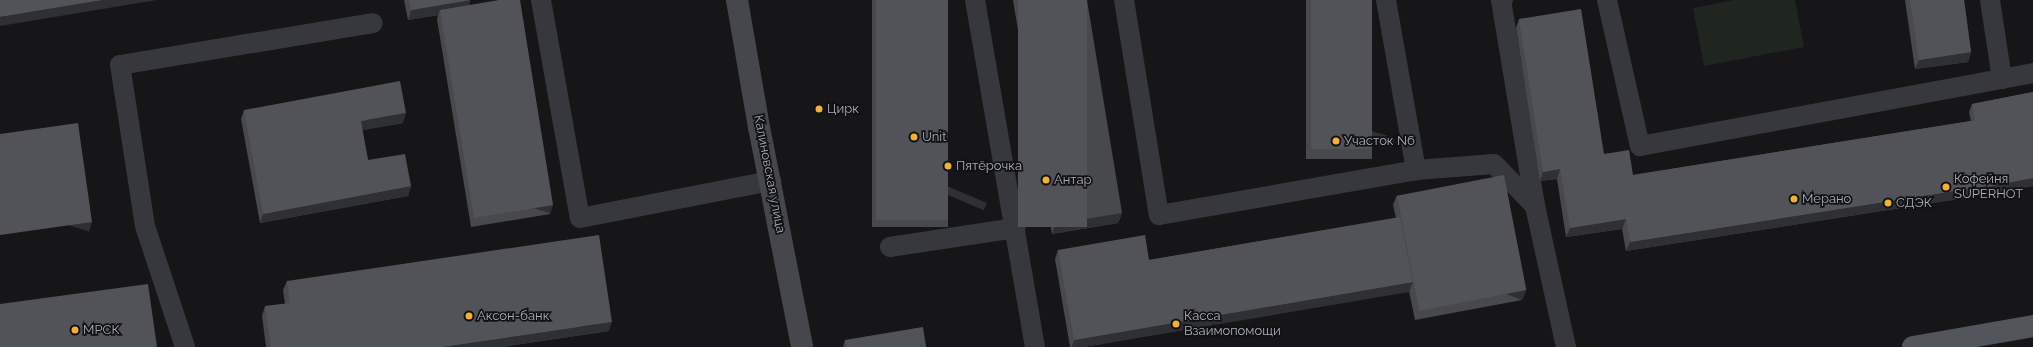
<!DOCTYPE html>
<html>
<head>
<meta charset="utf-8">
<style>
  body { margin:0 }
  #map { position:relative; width:2033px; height:347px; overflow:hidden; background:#161618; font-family:Raleway,sans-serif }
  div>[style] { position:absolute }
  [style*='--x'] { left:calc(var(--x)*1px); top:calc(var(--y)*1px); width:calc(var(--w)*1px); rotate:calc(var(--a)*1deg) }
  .green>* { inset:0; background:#1e261f }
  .service>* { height:20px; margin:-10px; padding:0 10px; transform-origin:10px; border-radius:10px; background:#37383d }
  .secondary>* { height:22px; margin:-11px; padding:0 11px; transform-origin:11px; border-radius:11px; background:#45474d }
  .primary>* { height:22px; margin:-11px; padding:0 11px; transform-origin:11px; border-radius:11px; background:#53555c }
  .wall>* { inset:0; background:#47494d; transform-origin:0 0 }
  .shaded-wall>* { inset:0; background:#2f3033; transform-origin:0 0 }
  .building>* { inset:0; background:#525359; transform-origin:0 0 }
  .dots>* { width:11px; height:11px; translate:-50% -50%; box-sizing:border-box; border:2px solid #111113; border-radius:50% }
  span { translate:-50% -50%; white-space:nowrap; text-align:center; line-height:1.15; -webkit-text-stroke:3.5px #111113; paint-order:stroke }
  .poi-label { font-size:13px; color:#a8adb8 }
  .left { translate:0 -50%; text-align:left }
  .street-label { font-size:13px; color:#a8adb8 }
</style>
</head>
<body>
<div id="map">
  <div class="green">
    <i style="clip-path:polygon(1734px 0,1795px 0,1804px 47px,1704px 66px,1693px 8px)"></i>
  </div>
  <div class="service">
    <i style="--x:541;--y:0;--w:221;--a:79.9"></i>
    <i style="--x:580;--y:218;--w:195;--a:-11"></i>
    <i style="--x:975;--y:0;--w:352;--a:80.2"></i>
    <i style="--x:1124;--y:0;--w:218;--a:80.8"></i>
    <i style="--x:1159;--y:215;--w:261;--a:-9.9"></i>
    <i style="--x:1416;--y:170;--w:78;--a:-4.4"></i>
    <i style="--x:1494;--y:164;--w:59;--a:45.7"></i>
    <i style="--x:1535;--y:206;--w:144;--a:77.6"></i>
    <i style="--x:1386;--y:0;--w:173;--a:80"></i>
    <i style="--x:1503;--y:0;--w:2;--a:180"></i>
    <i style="--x:1501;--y:0;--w:209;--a:80.6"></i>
    <i style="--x:1607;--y:0;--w:150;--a:77.3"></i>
    <i style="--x:1640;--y:146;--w:400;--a:-10.5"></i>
    <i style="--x:1990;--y:0;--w:80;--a:81.4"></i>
    <i style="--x:890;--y:247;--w:127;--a:-8.6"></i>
    <i style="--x:185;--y:347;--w:127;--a:-108.3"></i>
    <i style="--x:145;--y:226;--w:163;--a:-98.8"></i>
    <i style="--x:120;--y:65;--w:256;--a:-9.4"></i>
  </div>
  <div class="secondary">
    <i style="--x:737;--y:0;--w:129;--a:80.2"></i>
    <i style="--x:759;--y:127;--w:224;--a:78.9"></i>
  </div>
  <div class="primary">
    <i style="--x:1913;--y:347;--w:122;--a:-9.9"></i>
  </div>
  <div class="wall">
    <i style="clip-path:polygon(404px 0,470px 0,469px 5px,550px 214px,471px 227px,437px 19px,438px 15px,408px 20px)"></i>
    <i style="left:872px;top:0;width:76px;height:227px"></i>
    <i style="clip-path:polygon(1013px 0,1087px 0,1122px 213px,1118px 223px,1052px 234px)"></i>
    <i style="left:1306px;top:0;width:66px;height:159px"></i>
    <i style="clip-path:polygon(1905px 0,1964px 0,1971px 52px,1968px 62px,1915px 69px)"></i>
    <i style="clip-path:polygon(1519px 19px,1604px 154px,1633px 175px,1971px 121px,1969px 112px,1972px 104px,2033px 92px,2033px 186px,1984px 195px,1626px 251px,1622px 229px,1566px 237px,1557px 179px,1540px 181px,1516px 28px)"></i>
    <i style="clip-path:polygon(244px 110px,403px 123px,362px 130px,368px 160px,411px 186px,408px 196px,260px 223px,241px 119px)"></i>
    <i style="clip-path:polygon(1397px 195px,1526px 290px,1522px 300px,1415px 320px,1409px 291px,1084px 347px,1070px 347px,1055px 259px,1058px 250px,1149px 260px,1396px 218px,1393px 205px)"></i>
    <i style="clip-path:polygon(287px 281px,609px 331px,502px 347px,266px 347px,262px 316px,265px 306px,285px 304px,283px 290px)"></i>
    <i style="clip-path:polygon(845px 340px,926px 347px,843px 347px)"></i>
  </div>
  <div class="shaded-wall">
    <i style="clip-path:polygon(103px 0,157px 0,0 26px,0 17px)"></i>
    <i style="clip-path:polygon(470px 0,467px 10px,440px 10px,438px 15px,408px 20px,411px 10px)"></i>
    <i style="clip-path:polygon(1971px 52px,1968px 62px,1915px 69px,1919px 60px)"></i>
    <i style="clip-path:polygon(406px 113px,403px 123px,358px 131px,361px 121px)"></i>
    <i style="left:1395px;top:138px;width:10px;height:61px;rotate:107deg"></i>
    <i style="clip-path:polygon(1560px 169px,1557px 179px,1540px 181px,1543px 172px)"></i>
    <i style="clip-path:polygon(2033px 178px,2033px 186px,1984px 195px,1626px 251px,1630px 242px)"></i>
    <i style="clip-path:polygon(411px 186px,408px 196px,260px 223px,263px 214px)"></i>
    <i style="left:987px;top:203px;width:8px;height:71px;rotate:113deg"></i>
    <i style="left:553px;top:205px;width:9px;height:80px;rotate:108deg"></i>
    <i style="clip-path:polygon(1122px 213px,1118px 223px,1052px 234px,1055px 224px)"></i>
    <i style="clip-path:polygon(1626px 219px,1622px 229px,1566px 237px,1570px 228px)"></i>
    <i style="left:92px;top:222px;width:10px;height:93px;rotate:107deg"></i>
    <i style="clip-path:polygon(1413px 282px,1409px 292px,1084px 347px,1072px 347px,1074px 340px)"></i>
    <i style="left:1526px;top:290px;width:11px;height:110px;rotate:112deg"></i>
    <i style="clip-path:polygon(612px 322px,609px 331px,502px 347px,442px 347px)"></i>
  </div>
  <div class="building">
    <i style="clip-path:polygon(0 0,103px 0,0 17px)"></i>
    <i style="clip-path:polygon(409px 0,470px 0,411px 10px)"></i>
    <i style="clip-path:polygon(499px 0,520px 0,553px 205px,474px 218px,440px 10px)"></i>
    <i style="left:876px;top:0;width:72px;height:220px"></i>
    <i style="left:1018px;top:0;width:69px;height:227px"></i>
    <i style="left:1311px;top:0;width:61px;height:149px"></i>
    <i style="clip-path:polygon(1910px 0,1964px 0,1971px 52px,1919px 60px)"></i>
    <i style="clip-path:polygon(1581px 9px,1604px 154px,1629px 150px,1633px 175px,1977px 120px,1987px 186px,1630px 242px,1626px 219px,1570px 228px,1560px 169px,1543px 172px,1519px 19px)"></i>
    <i style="clip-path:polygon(400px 81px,406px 113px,361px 121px,368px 160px,405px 154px,411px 186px,263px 214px,244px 110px)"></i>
    <i style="clip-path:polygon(2033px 92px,2033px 178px,1987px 187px,1977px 120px,1975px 121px,1972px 104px)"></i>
    <i style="clip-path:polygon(78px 123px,92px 222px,0 235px,0 134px)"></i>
    <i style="left:1504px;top:175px;width:117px;height:109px;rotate:79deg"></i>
    <i style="clip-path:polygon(1400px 217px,1413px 282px,1074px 340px,1058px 250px,1145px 235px,1149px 260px)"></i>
    <i style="clip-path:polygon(599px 235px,612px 322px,442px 347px,271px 347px,265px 306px,290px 303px,287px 281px)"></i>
    <i style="clip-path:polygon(148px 284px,157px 347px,0 347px,0 304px)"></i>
    <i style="clip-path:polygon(923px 327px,926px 347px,846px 347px,845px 340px)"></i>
  </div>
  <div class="dots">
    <i style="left:819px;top:109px;background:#f2b134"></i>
    <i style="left:914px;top:137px;background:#f2b134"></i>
    <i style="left:1336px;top:141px;background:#f2b134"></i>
    <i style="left:948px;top:166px;background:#f2b134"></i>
    <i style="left:1046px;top:180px;background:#f2b134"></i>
    <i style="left:1946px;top:187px;background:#f2b134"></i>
    <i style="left:1794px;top:199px;background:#f2b134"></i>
    <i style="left:1888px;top:203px;background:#f2b134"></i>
    <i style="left:469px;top:316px;background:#f2b134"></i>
    <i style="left:1176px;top:324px;background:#f2b134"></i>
    <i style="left:75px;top:330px;background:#f2b134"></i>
  </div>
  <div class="poi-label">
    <span class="left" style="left:827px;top:109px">Цирк</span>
    <span class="left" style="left:922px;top:137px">Unit</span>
    <span class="left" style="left:1344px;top:141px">Участок N6</span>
    <span class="left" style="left:956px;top:166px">Пятёрочка</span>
    <span class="left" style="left:1054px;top:180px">Антар</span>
    <span class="left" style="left:1954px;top:187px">Кофейня<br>SUPERHOT</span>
    <span class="left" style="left:1802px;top:199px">Мерано</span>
    <span class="left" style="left:1896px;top:203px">СДЭК</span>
    <span class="left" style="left:477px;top:316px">Аксон-банк</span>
    <span class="left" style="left:1184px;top:324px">Касса<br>Взаимопомощи</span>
    <span class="left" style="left:83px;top:330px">МРСК</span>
  </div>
  <div class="street-label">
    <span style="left:769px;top:174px;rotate:79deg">Калиновская улица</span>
  </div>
</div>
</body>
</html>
